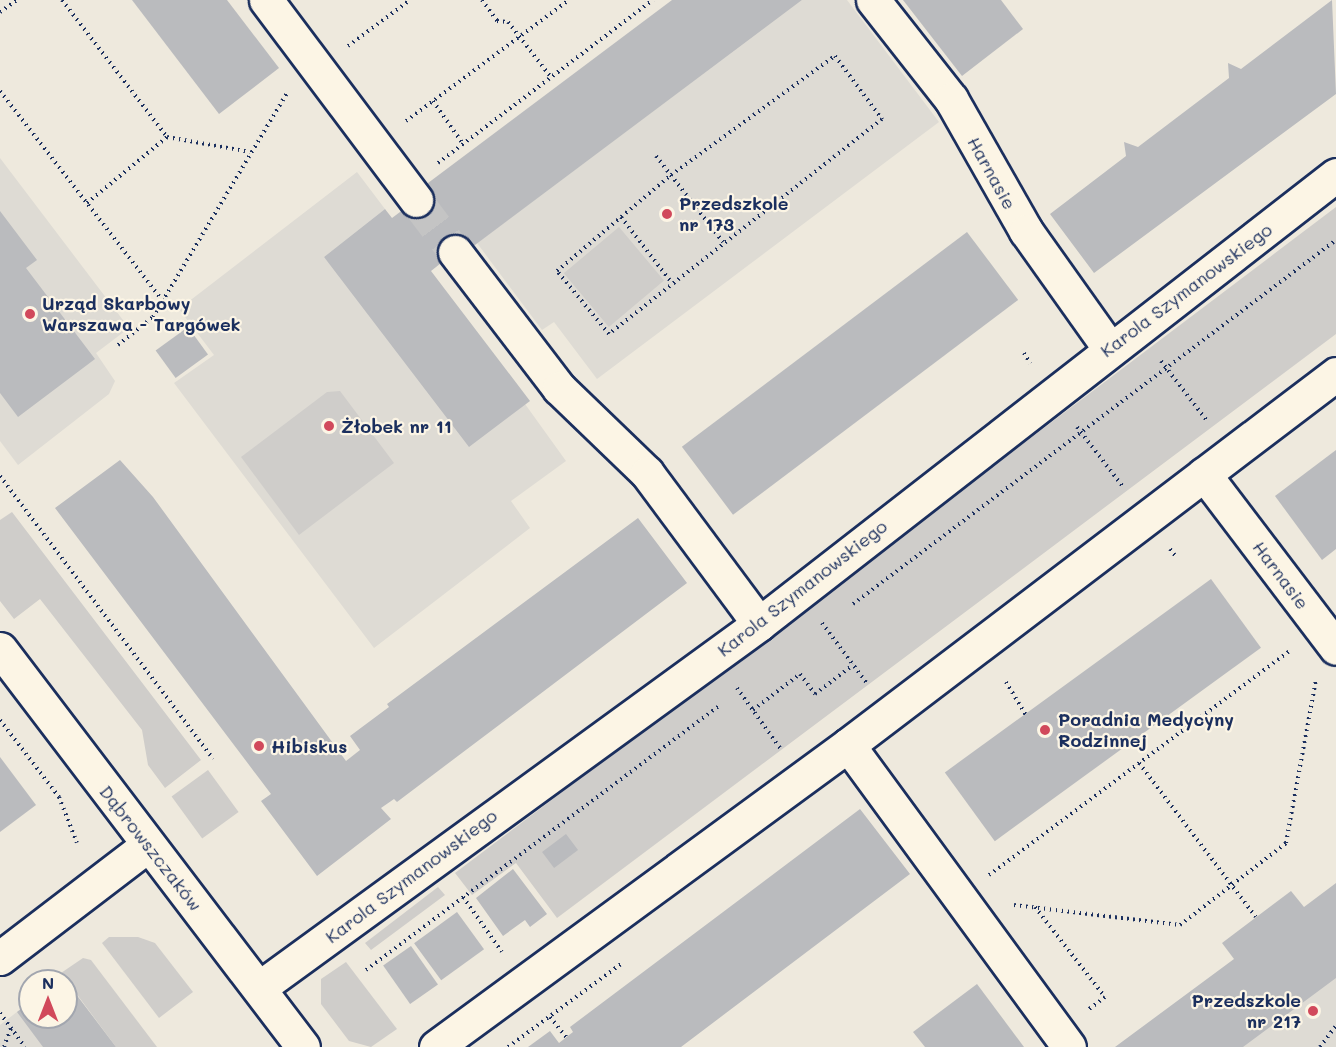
<!DOCTYPE html>
<html>
<head>
<meta charset="utf-8">
<style>
  body { margin:0 }
  #map { position:relative; width:1336px; height:1047px; overflow:hidden; background:#eee9dd; font-family:Mali,sans-serif }
  div>[style] { position:absolute }
  [style*='--x'] { left:calc(var(--x)*1px); top:calc(var(--y)*1px); width:calc(var(--w)*1px); rotate:calc(var(--a)*1deg) }
  .built>* { inset:0; background:#dedbd4 }
  .green>* { inset:0; background:#cfcdca; transform-origin:0 0 }
  .building>* { inset:0; background:#babbbe; transform-origin:0 0 }
  .minor-tunnel>* { height:33px; margin-top:-16.5px; transform-origin:0; background:repeating-linear-gradient(90deg,#c4c4c4 0 33px,transparent 0 49px) }
  .path>* { height:4px; margin-top:-2px; transform-origin:0; background:repeating-linear-gradient(90deg,#1b2f5e 0 1.5px,transparent 0 6px) }
  .roads { filter:drop-shadow(2px 0 #1b2f5e) drop-shadow(-2px 0 #1b2f5e) drop-shadow(0 2px #1b2f5e) drop-shadow(0 -2px #1b2f5e) }
  .minor>* { height:33px; margin:-16.5px; padding:0 16.5px; transform-origin:16.5px; border-radius:16.5px; background:#fcf5e5 }
  .dots>* { width:16px; height:16px; translate:-50% -50%; box-sizing:border-box; border:3px solid #fcf5e5; border-radius:50% }
  span { translate:-50% -50%; white-space:nowrap; text-align:center; line-height:1.15; -webkit-text-stroke:4.5px #fcf5e5; paint-order:stroke }
  .street-label { font-size:18px; color:#1b2f5e }
  .poi-label { font-size:18px; color:#1b2f5e; font-weight:700 }
  .left { translate:0 -50%; text-align:left }
  .right { translate:-100% -50%; text-align:right }
  .north { position:absolute; left:18px; top:969px; width:60px; height:60px; box-sizing:border-box; background:#fcf5e5; border:2px solid #a2a6af; border-radius:50%; rotate:0deg; font-size:16px; font-weight:700; line-height:24px; text-align:center; color:#1b2f5e }
  .north::after { content:''; display:block; margin:auto; width:21px; height:27px; background:#d1495b; clip-path:polygon(50% 0,100% 100%,50% 72%,0 100%) }
</style>
</head>
<body>
<div id="map">
  <div class="built">
    <i style="clip-path:polygon(802px 0,847px 0,939px 122px,597px 379px,554px 322px,542px 330px,477px 243px)"></i>
    <i style="clip-path:polygon(0 158px,129px 328px,96px 353px,115px 381px,109px 394px,18px 465px,0 441px)"></i>
    <i style="clip-path:polygon(357px 172px,385px 209px,324px 257px,525px 404px,566px 461px,511px 501px,530px 528px,374px 648px,174px 383px,214px 355px,179px 309px)"></i>
    <i style="clip-path:polygon(1336px 975px,1336px 1047px,1242px 1047px)"></i>
    <i style="clip-path:polygon(63px 977px,116px 1047px,0 1047px,0 1025px,30px 1002px,30px 1017px,66px 1017px,66px 981px,58px 981px)"></i>
  </div>
  <div class="green">
    <i style="clip-path:polygon(1336px 207px,1336px 334px,557px 918px,516px 863px,472px 895px,455px 873px)"></i>
    <i style="left:619px;top:227px;width:70px;height:72px;rotate:50deg"></i>
    <i style="clip-path:polygon(340px 391px,394px 463px,299px 535px,241px 457px,327px 392px)"></i>
    <i style="clip-path:polygon(12px 512px,201px 760px,165px 788px,148px 765px,142px 730px,40px 599px,14px 619px,0 601px,0 520px)"></i>
    <i style="left:208px;top:770px;width:52px;height:45px;rotate:54deg"></i>
    <i style="clip-path:polygon(438px 887px,445px 895px,371px 950px,365px 943px)"></i>
    <i style="clip-path:polygon(109px 937px,138px 937px,155px 943px,193px 992px,159px 1018px,102px 943px)"></i>
    <i style="clip-path:polygon(83px 958px,91px 960px,157px 1047px,116px 1047px,61px 973px)"></i>
    <i style="clip-path:polygon(346px 962px,397px 1029px,371px 1047px,349px 1041px,321px 1004px,321px 979px)"></i>
  </div>
  <div class="building">
    <i style="clip-path:polygon(132px 0,227px 0,279px 68px,219px 114px)"></i>
    <i style="clip-path:polygon(672px 0,802px 0,471px 248px,455px 252px,431px 271px,530px 401px,469px 447px,324px 257px,385px 209px,392px 218px,428px 191px,424px 186px)"></i>
    <i style="clip-path:polygon(903px 0,1001px 0,1023px 29px,962px 76px)"></i>
    <i style="clip-path:polygon(1332px 0,1336px 94px,1094px 273px,1050px 214px,1126px 156px,1124px 142px,1138px 147px,1229px 78px,1228px 63px,1241px 69px)"></i>
    <i style="clip-path:polygon(0 211px,37px 260px,26px 268px,95px 359px,18px 417px,0 393px)"></i>
    <i style="left:967px;top:232px;width:85px;height:357px;rotate:53deg"></i>
    <i style="left:188px;top:327px;width:34px;height:40px;rotate:54deg"></i>
    <i style="clip-path:polygon(1336px 450px,1336px 549px,1322px 560px,1275px 496px)"></i>
    <i style="clip-path:polygon(120px 460px,153px 497px,346px 761px,360px 750px,350px 736px,389px 707px,387px 704px,638px 518px,687px 583px,397px 802px,394px 799px,381px 808px,391px 819px,317px 876px,261px 801px,271px 794px,55px 508px)"></i>
    <i style="left:1211px;top:579px;width:85px;height:329px;rotate:54deg"></i>
    <i style="clip-path:polygon(0 757px,36px 805px,0 832px)"></i>
    <i style="clip-path:polygon(860px 809px,910px 874px,681px 1047px,528px 1047px,550px 1031px,559px 1043px,573px 1032px,570px 1027px)"></i>
    <i style="left:566px;top:834px;width:20px;height:30px;rotate:53deg"></i>
    <i style="clip-path:polygon(513px 869px,547px 914px,530px 927px,525px 920px,503px 936px,476px 898px)"></i>
    <i style="clip-path:polygon(1336px 883px,1336px 978px,1309px 998px,1243px 1047px,1115px 1047px,1234px 959px,1222px 943px,1291px 891px,1304px 907px)"></i>
    <i style="left:457px;top:912px;width:46px;height:53px;rotate:54deg"></i>
    <i style="left:411px;top:946px;width:47px;height:34px;rotate:55deg"></i>
    <i style="clip-path:polygon(63px 977px,66px 981px,116px 1047px,43px 1047px,17px 1012px,30px 1002px,30px 1017px,66px 1017px,66px 981px,58px 981px)"></i>
    <i style="clip-path:polygon(977px 984px,1024px 1047px,925px 1047px,913px 1032px)"></i>
  </div>
  <div class="minor-tunnel">
    <i style="--x:416;--y:200;--w:65;--a:53.1"></i>
  </div>
  <div class="path">
    <i style="--x:62;--y:0;--w:173;--a:52.5"></i>
    <i style="--x:167;--y:137;--w:84;--a:10.2"></i>
    <i style="--x:482;--y:0;--w:26;--a:54"></i>
    <i style="--x:497;--y:21;--w:11;--a:5"></i>
    <i style="--x:508;--y:22;--w:70;--a:52"></i>
    <i style="--x:0;--y:12;--w:21;--a:-35"></i>
    <i style="--x:348;--y:46;--w:77;--a:-36.6"></i>
    <i style="--x:835;--y:56;--w:79;--a:53.3"></i>
    <i style="--x:882;--y:119;--w:347;--a:141.8"></i>
    <i style="--x:609;--y:334;--w:82;--a:-129.5"></i>
    <i style="--x:557;--y:271;--w:149;--a:-40.1"></i>
    <i style="--x:671;--y:175;--w:203;--a:-36"></i>
    <i style="--x:0;--y:91;--w:266;--a:52.2"></i>
    <i style="--x:433;--y:101;--w:52;--a:55.1"></i>
    <i style="--x:406;--y:121;--w:203;--a:-36.6"></i>
    <i style="--x:656;--y:156;--w:109;--a:52.1"></i>
    <i style="--x:438;--y:163;--w:270;--a:-37.2"></i>
    <i style="--x:87;--y:203;--w:104;--a:-39.5"></i>
    <i style="--x:621;--y:217;--w:83;--a:52.3"></i>
    <i style="--x:118;--y:345;--w:45;--a:-38.7"></i>
    <i style="--x:153;--y:317;--w:261;--a:-59.1"></i>
    <i style="--x:1024;--y:353;--w:12;--a:59"></i>
    <i style="--x:1161;--y:361;--w:77;--a:52.4"></i>
    <i style="--x:1077;--y:427;--w:77;--a:52.4"></i>
    <i style="--x:0;--y:476;--w:354;--a:53"></i>
    <i style="--x:1170;--y:549;--w:11;--a:52"></i>
    <i style="--x:853;--y:604;--w:605;--a:-37"></i>
    <i style="--x:822;--y:623;--w:74;--a:53.3"></i>
    <i style="--x:1006;--y:682;--w:41;--a:59"></i>
    <i style="--x:737;--y:688;--w:74;--a:54.4"></i>
    <i style="--x:753;--y:710;--w:59;--a:-37.5"></i>
    <i style="--x:800;--y:674;--w:25;--a:53"></i>
    <i style="--x:815;--y:694;--w:48;--a:-37.3"></i>
    <i style="--x:0;--y:720;--w:97;--a:52.5"></i>
    <i style="--x:59;--y:797;--w:49;--a:68.6"></i>
    <i style="--x:1139;--y:763;--w:193;--a:52.8"></i>
    <i style="--x:989;--y:875;--w:374;--a:-36.7"></i>
    <i style="--x:463;--y:897;--w:67;--a:54.7"></i>
    <i style="--x:1014;--y:905;--w:167;--a:6.9"></i>
    <i style="--x:1180;--y:925;--w:134;--a:-37.7"></i>
    <i style="--x:1286;--y:843;--w:166;--a:-79.6"></i>
    <i style="--x:1035;--y:907;--w:114;--a:52.1"></i>
    <i style="--x:1105;--y:997;--w:20;--a:143"></i>
    <i style="--x:366;--y:970;--w:442;--a:-36.8"></i>
    <i style="--x:0;--y:1013;--w:42;--a:53.7"></i>
    <i style="--x:550;--y:1017;--w:26;--a:51"></i>
    <i style="--x:4;--y:1047;--w:20;--a:-70"></i>
    <i style="--x:508;--y:1047;--w:140;--a:-36.3"></i>
    <i style="--x:1320;--y:1047;--w:26;--a:-53"></i>
  </div>
  <div class="roads">
    <div class="minor">
      <i style="--x:266;--y:0;--w:250;--a:53.1"></i>
      <i style="--x:873;--y:0;--w:126;--a:51.8"></i>
      <i style="--x:951;--y:99;--w:152;--a:60.4"></i>
      <i style="--x:1026;--y:231;--w:143;--a:54.6"></i>
      <i style="--x:455;--y:252;--w:171;--a:52.6"></i>
      <i style="--x:559;--y:388;--w:122;--a:44"></i>
      <i style="--x:647;--y:473;--w:188;--a:53.4"></i>
      <i style="--x:1204;--y:474;--w:218;--a:52.8"></i>
      <i style="--x:0;--y:649;--w:500;--a:52.72"></i>
      <i style="--x:848;--y:745;--w:374;--a:53.8"></i>
      <i style="--x:0;--y:958;--w:186;--a:-37.4"></i>
      <i style="--x:259;--y:988;--w:618;--a:-36.05"></i>
      <i style="--x:759;--y:624;--w:731;--a:-37.89"></i>
      <i style="--x:436;--y:1047;--w:511;--a:-36.24"></i>
      <i style="--x:848;--y:745;--w:613;--a:-37.24"></i>
    </div>
  </div>
  <div class="dots">
    <i style="left:667px;top:214px;background:#d1495b"></i>
    <i style="left:30px;top:314px;background:#d1495b"></i>
    <i style="left:329px;top:426px;background:#d1495b"></i>
    <i style="left:1045px;top:730px;background:#d1495b"></i>
    <i style="left:259px;top:746px;background:#d1495b"></i>
    <i style="left:1313px;top:1011px;background:#d1495b"></i>
  </div>
  <div class="street-label">
    <span style="left:992px;top:173px;rotate:61deg">Harnasie</span>
    <span style="left:1186px;top:290px;rotate:-37deg">Karola Szymanowskiego</span>
    <span style="left:1281px;top:575px;rotate:53deg">Harnasie</span>
    <span style="left:802px;top:588px;rotate:-38deg">Karola Szymanowskiego</span>
    <span style="left:151px;top:848px;rotate:52deg">Dąbrowszczaków</span>
    <span style="left:411px;top:876px;rotate:-37deg">Karola Szymanowskiego</span>
  </div>
  <div class="poi-label">
    <span class="left" style="left:679px;top:214px">Przedszkole<br>nr 173</span>
    <span class="left" style="left:42px;top:314px">Urząd Skarbowy<br>Warszawa - Targówek</span>
    <span class="left" style="left:341px;top:426px">Żłobek nr 11</span>
    <span class="left" style="left:1058px;top:730px">Poradnia Medycyny<br>Rodzinnej</span>
    <span class="left" style="left:271px;top:746px">Hibiskus</span>
    <span class="right" style="left:1301px;top:1011px">Przedszkole<br>nr 217</span>
  </div>
  <div class="north">N</div>
</div>
</body>
</html>
